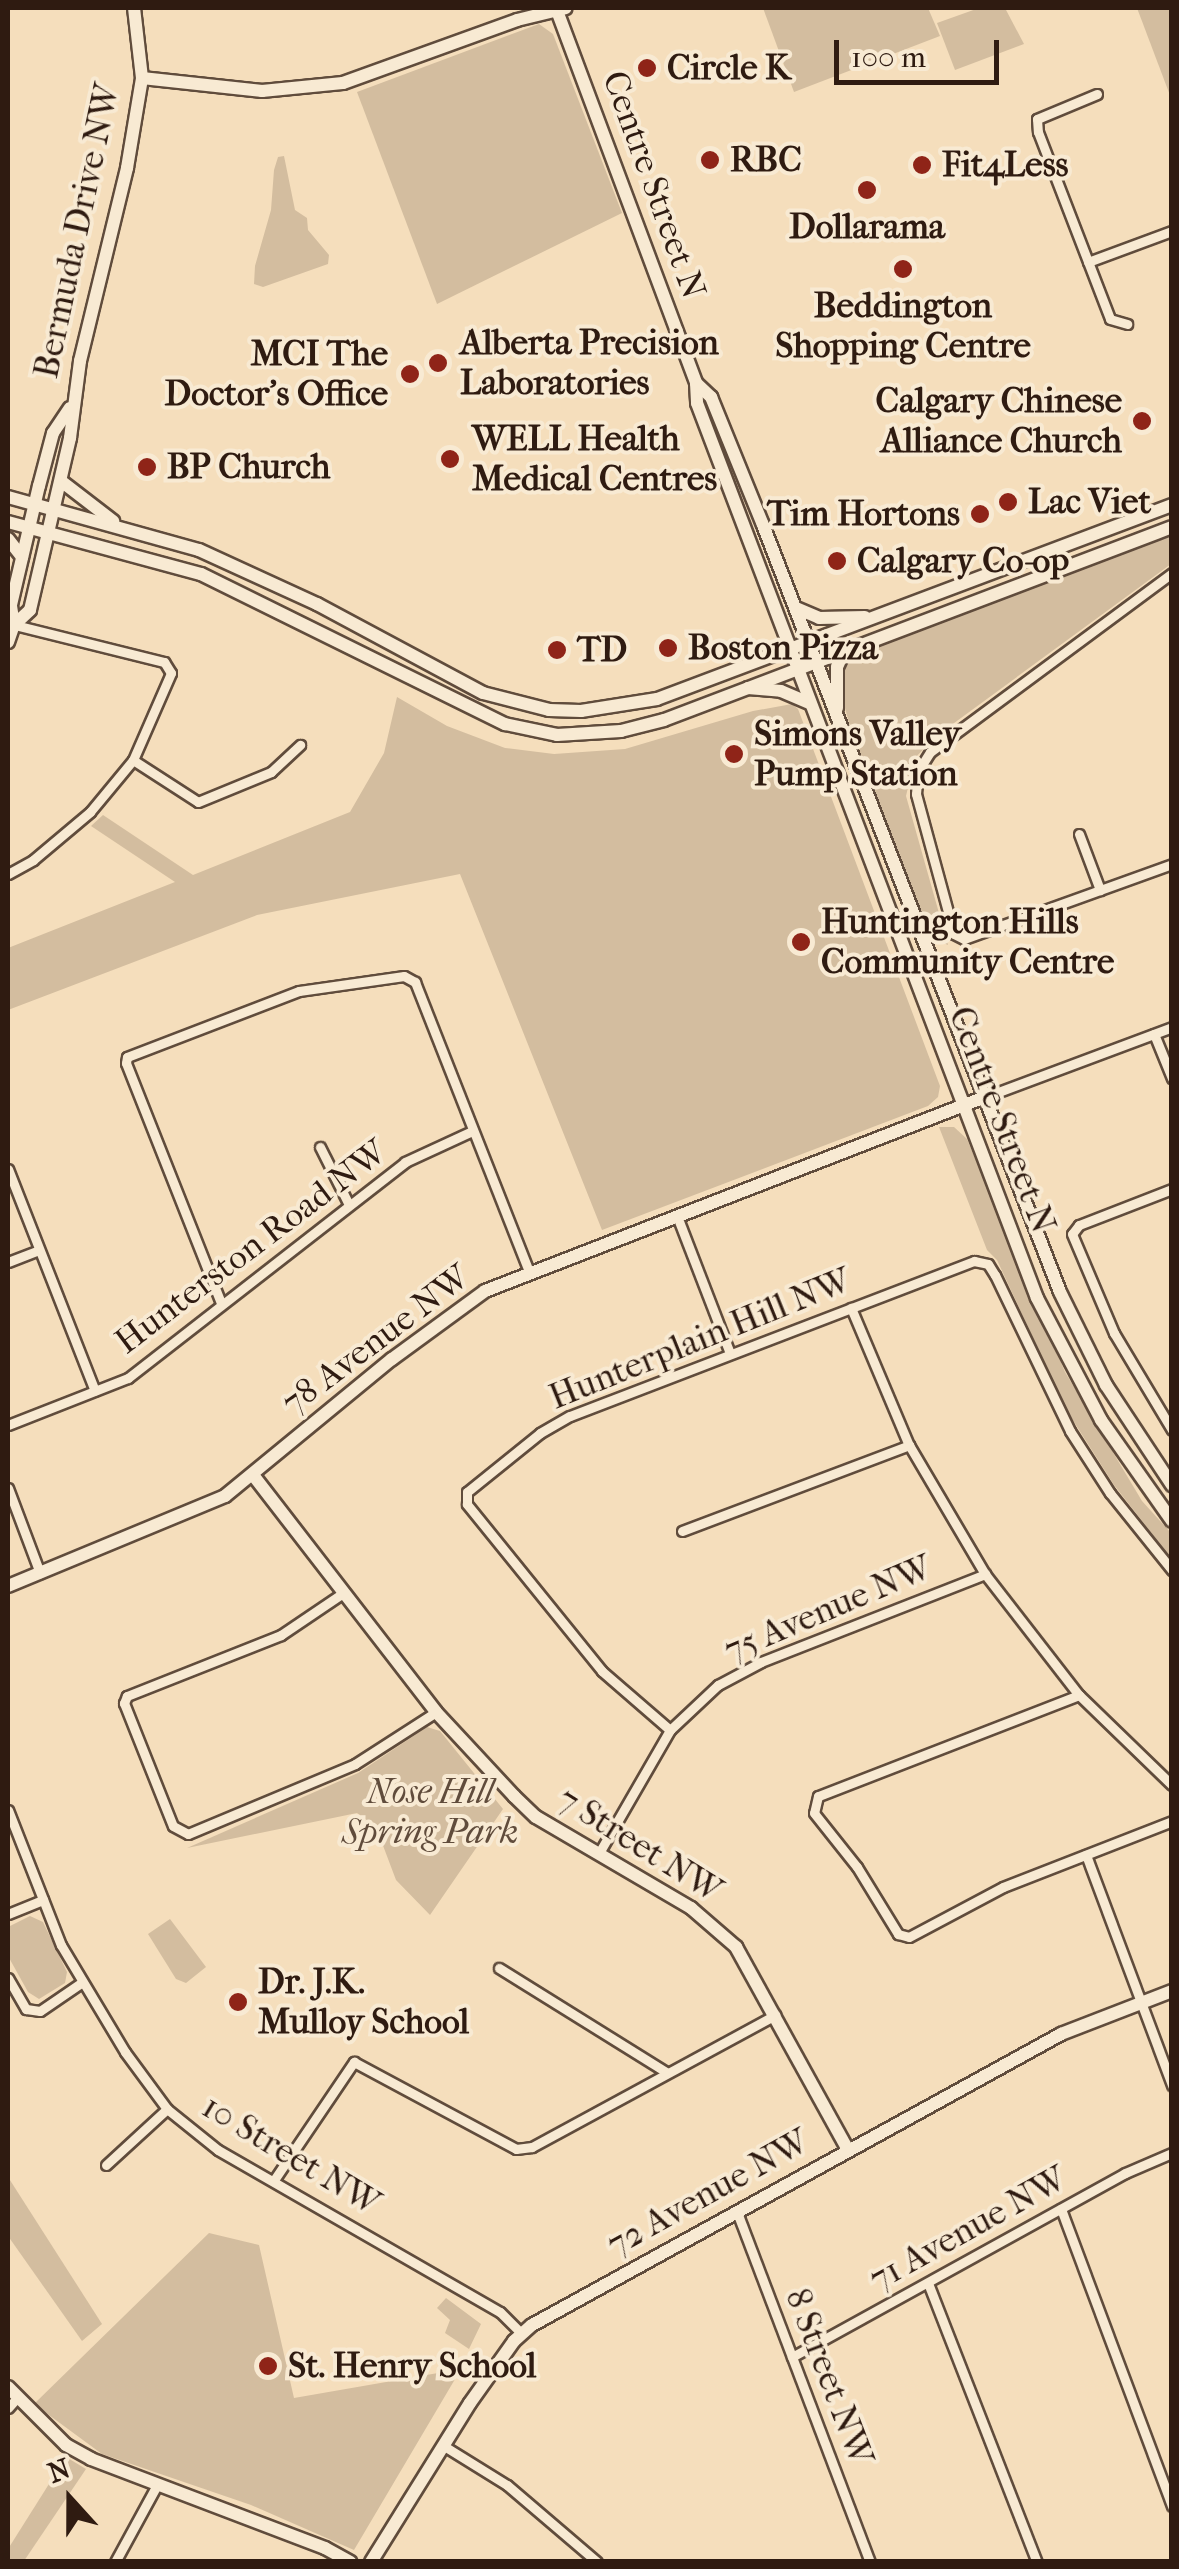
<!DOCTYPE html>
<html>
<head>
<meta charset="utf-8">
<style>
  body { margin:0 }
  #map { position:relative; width:1179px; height:2569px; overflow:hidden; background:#f5debc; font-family:"IM FELL French Canon",serif }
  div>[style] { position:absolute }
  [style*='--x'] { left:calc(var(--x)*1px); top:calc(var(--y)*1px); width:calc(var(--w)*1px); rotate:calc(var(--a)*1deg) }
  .green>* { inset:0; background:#d3bd9f }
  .roads { filter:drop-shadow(2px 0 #604c3c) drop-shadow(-2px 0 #604c3c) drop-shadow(0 2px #604c3c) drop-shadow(0 -2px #604c3c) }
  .street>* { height:9px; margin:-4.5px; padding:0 4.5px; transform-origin:4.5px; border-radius:4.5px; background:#f8ead3 }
  .secondary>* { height:12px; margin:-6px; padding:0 6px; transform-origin:6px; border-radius:6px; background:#f8ead3 }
  .dots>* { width:28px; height:28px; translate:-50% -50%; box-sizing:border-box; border:5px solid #f8ead3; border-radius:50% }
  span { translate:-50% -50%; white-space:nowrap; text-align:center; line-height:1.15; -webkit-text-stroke:8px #f8ead3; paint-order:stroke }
  .poi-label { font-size:35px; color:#2f1b11; font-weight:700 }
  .left { translate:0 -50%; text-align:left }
  .right { translate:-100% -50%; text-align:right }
  .street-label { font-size:35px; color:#2f1b11 }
  .park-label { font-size:35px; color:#604c3c; font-style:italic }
  .frame { position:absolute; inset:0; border:10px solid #2f1b11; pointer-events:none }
  .north { position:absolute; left:20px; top:2449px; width:100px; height:100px; -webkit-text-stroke:8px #f8ead3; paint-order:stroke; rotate:339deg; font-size:28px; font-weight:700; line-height:40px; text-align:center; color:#2f1b11 }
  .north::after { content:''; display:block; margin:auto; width:35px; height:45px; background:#2f1b11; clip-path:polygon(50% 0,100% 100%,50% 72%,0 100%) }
  .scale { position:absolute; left:834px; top:40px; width:165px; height:45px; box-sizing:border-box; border:5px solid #2f1b11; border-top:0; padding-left:12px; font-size:30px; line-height:35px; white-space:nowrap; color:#2f1b11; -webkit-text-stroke:8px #f8ead3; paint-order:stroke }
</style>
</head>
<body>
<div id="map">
  <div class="green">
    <i style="clip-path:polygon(763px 8px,928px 8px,940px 36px,794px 92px)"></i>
    <i style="clip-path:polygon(979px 8px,1005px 8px,1024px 44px,955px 70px,937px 23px)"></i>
    <i style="clip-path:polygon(1137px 8px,1171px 8px,1171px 98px)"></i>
    <i style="clip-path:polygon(539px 24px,553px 34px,622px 213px,437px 304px,357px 92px)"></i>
    <i style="clip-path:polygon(284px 156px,295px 210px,307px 218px,308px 230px,329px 255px,328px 264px,263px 287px,254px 284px,255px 266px,271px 210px,274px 170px,278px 157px)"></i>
    <i style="clip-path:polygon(1171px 535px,1171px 564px,935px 737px,915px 758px,906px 796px,948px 945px,932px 938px,923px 928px,858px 756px,842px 697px,842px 671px,848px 662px,882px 644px)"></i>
    <i style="clip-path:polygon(397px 697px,447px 726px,505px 748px,554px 754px,625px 749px,753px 711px,792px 704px,798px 709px,940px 1086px,938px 1097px,928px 1106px,602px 1230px,460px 874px,257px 915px,8px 1010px,8px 948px,175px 882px,91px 826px,103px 815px,193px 875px,350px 812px,384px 753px)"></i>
    <i style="clip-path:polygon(939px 1127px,954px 1127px,967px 1139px,1065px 1372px,1142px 1501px,1171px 1533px,1171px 1558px,1114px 1485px,1067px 1411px,997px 1260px,987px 1250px)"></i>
    <i style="clip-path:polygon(427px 1727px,440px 1731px,503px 1809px,430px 1915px,396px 1880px,376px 1827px,357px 1813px,187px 1848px,358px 1773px)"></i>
    <i style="clip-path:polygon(30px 1916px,43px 1922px,67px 1972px,65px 1983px,39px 1999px,28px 1992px,8px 1956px,8px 1927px)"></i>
    <i style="clip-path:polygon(170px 1919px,206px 1967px,186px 1983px,176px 1979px,148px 1934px)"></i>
    <i style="clip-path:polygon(8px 2177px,102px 2324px,82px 2341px,8px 2236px)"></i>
    <i style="clip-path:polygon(209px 2233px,259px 2245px,294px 2398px,461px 2369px,354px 2550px,251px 2505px,102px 2454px,34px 2404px)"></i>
    <i style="clip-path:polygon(446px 2298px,481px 2324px,469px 2349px,445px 2333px,450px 2320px,437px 2308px)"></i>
    <i style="clip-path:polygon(66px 2457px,86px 2469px,24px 2561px,8px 2561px,8px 2549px)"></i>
  </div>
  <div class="roads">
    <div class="street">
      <i style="--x:1097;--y:94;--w:65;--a:157.4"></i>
      <i style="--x:1037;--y:119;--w:13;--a:86"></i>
      <i style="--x:1038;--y:132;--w:200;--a:68.9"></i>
      <i style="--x:1110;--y:319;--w:18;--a:16"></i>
      <i style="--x:1088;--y:262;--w:90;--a:-20.3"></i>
      <i style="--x:1172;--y:573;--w:301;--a:143.5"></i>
      <i style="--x:930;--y:752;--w:22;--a:122"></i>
      <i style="--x:918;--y:771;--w:23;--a:95"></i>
      <i style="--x:916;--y:794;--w:145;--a:74.8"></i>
      <i style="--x:954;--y:934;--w:11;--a:27"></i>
      <i style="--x:964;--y:939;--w:221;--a:-19.8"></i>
      <i style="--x:133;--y:760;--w:77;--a:32.9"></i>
      <i style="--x:198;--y:802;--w:79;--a:-22.3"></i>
      <i style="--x:271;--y:772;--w:40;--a:-43"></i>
      <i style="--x:1079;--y:834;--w:60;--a:69.4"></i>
      <i style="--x:8;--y:874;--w:29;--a:-29"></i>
      <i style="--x:33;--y:860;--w:75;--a:-40.1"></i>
      <i style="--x:90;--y:812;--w:67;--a:-50.4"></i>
      <i style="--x:133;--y:760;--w:95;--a:-66.4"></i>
      <i style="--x:171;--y:673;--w:13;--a:-122"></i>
      <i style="--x:164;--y:662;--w:159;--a:-166.1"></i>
      <i style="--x:1154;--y:1034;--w:48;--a:67.8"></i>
      <i style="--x:985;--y:1097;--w:200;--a:-20.5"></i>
      <i style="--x:320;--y:1147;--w:63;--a:63.4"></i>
      <i style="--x:8;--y:1169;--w:238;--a:68.6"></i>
      <i style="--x:1172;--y:1189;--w:100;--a:158.8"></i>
      <i style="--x:1079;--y:1225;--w:11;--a:128"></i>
      <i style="--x:1072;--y:1234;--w:108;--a:67"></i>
      <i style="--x:1114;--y:1333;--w:113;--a:59.1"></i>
      <i style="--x:677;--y:1216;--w:147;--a:68.9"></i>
      <i style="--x:8;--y:1262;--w:33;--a:-21"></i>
      <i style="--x:221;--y:1303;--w:258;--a:-111.6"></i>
      <i style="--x:126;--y:1063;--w:6;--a:-81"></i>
      <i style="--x:127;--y:1057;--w:184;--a:-21"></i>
      <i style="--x:299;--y:991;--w:106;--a:-8.1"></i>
      <i style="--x:404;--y:976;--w:13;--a:29"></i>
      <i style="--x:415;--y:982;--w:311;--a:68.5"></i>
      <i style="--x:851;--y:1308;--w:149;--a:67.1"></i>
      <i style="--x:909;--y:1445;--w:150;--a:59.5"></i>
      <i style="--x:985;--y:1574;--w:153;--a:52.2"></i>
      <i style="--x:1079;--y:1695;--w:129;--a:44.1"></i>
      <i style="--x:8;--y:1425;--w:129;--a:-21.4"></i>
      <i style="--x:128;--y:1378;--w:351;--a:-37.9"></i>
      <i style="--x:405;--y:1162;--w:74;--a:-24.8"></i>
      <i style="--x:8;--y:1488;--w:91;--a:69.4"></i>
      <i style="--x:682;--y:1531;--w:243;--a:-20.7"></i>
      <i style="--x:343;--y:1593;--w:75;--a:145.9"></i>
      <i style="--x:281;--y:1635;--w:166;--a:158.4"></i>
      <i style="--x:127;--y:1696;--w:8;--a:113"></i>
      <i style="--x:124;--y:1703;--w:132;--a:68.3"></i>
      <i style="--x:173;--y:1826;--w:17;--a:28"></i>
      <i style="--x:188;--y:1834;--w:181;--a:-22.7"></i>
      <i style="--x:355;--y:1764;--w:96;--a:-32.7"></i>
      <i style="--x:1079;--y:1695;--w:280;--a:158.8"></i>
      <i style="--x:818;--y:1796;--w:17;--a:103"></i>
      <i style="--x:814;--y:1813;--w:69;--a:51.5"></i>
      <i style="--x:857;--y:1867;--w:79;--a:58.5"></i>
      <i style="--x:898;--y:1934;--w:11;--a:15"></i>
      <i style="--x:909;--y:1937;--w:106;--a:-28"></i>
      <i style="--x:1003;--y:1887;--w:181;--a:-21.3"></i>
      <i style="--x:670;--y:1730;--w:90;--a:-139.1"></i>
      <i style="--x:602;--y:1671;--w:215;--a:-129"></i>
      <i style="--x:467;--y:1504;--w:12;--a:-90"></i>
      <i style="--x:467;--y:1492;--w:94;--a:-38.9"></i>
      <i style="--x:540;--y:1433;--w:34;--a:-30"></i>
      <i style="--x:570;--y:1416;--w:433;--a:-21"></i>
      <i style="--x:974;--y:1261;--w:14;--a:12"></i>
      <i style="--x:988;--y:1264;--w:13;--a:58"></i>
      <i style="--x:995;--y:1275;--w:173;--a:64.3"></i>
      <i style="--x:1070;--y:1431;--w:74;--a:57.2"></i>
      <i style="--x:1110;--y:1493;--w:99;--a:51.2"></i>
      <i style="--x:8;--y:1810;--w:145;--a:68.6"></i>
      <i style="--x:61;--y:1945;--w:125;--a:59.1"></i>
      <i style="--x:125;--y:2052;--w:71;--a:53.6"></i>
      <i style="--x:167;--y:2109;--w:65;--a:38.8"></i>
      <i style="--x:218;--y:2150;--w:325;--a:29.9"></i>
      <i style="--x:500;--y:2312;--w:31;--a:45"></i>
      <i style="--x:599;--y:1853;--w:142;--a:-60"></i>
      <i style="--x:670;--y:1730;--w:66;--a:-43.2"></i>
      <i style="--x:718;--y:1685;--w:49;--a:-28.1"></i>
      <i style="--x:761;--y:1662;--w:241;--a:-21.4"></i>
      <i style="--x:1086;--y:1855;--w:246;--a:69.5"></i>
      <i style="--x:8;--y:1914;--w:38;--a:-22"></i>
      <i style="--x:499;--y:1968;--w:197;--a:31.9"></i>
      <i style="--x:8;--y:1978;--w:36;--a:60"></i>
      <i style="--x:26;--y:2009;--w:14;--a:8"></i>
      <i style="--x:40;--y:2011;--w:50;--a:-34.3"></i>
      <i style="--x:106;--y:2165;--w:83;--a:-42.6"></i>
      <i style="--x:274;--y:2180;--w:143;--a:-55.9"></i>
      <i style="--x:354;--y:2062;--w:184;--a:28.2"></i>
      <i style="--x:516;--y:2149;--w:16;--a:-7"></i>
      <i style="--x:532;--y:2147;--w:277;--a:-28.5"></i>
      <i style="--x:1061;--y:2209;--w:317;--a:69.5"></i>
      <i style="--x:737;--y:2212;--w:374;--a:69.2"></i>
      <i style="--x:928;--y:2283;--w:300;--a:68.7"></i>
      <i style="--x:792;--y:2357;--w:380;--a:-28.9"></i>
      <i style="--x:1125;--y:2173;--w:51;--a:-23.1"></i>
      <i style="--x:8;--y:2408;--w:12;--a:-48"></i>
      <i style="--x:444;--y:2446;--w:74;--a:31.8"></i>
      <i style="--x:507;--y:2485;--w:118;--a:40.5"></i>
      <i style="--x:115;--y:2562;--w:88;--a:-61.4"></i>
    </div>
    <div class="secondary">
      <i style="--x:556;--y:8;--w:400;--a:69.5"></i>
      <i style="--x:696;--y:383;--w:20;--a:87"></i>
      <i style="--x:697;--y:403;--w:957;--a:69.2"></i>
      <i style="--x:1037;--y:1298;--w:138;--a:62.3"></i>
      <i style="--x:1101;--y:1420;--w:123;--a:54.9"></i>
      <i style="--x:142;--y:78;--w:121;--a:6.2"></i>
      <i style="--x:262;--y:91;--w:81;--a:-5.6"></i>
      <i style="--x:343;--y:83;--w:185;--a:-19.9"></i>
      <i style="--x:517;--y:20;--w:50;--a:-13.8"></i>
      <i style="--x:696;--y:383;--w:21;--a:43"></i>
      <i style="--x:711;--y:397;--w:138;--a:67.9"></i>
      <i style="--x:763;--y:525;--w:822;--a:68.83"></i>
      <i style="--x:1060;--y:1292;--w:104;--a:63.7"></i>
      <i style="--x:1106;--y:1385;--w:120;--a:56.6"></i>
      <i style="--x:61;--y:481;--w:66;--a:37.6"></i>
      <i style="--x:8;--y:497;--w:198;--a:15.5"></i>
      <i style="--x:199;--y:550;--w:130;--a:24.6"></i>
      <i style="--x:317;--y:604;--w:188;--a:28.2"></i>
      <i style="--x:483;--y:693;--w:68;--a:14.4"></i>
      <i style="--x:549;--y:710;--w:32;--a:2"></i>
      <i style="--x:581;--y:711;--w:77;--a:-9"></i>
      <i style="--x:657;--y:699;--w:550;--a:-20.64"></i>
      <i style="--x:8;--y:522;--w:200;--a:15.1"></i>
      <i style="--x:201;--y:574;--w:339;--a:26.3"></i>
      <i style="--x:505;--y:724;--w:53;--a:11.9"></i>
      <i style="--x:557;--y:735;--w:64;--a:-3.6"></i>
      <i style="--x:621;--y:731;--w:44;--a:-14.3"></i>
      <i style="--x:664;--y:720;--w:543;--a:-20.8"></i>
      <i style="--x:8;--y:539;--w:23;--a:52"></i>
      <i style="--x:796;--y:608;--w:25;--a:23"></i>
      <i style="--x:819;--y:618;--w:46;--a:-1.2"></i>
      <i style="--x:14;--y:625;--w:20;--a:-99"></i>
      <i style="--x:11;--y:605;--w:122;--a:-76.8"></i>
      <i style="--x:39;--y:486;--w:55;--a:-75.2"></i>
      <i style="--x:53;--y:433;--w:30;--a:-56"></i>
      <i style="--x:8;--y:642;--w:18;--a:-71"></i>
      <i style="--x:14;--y:625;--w:22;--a:-43"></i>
      <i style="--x:30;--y:610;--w:177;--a:-76.9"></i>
      <i style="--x:70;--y:438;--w:78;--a:-82.6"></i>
      <i style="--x:80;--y:361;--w:199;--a:-76.3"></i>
      <i style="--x:127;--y:168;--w:91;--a:-80.5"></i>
      <i style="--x:142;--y:78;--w:70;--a:-96.5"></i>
      <i style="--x:748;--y:688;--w:33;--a:5"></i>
      <i style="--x:781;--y:691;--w:30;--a:23"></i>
      <i style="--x:837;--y:708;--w:41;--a:-90"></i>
      <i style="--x:837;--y:667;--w:19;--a:-65"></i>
      <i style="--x:253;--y:1475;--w:299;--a:52.3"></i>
      <i style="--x:436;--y:1712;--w:115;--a:47.1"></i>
      <i style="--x:514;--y:1796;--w:30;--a:44"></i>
      <i style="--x:536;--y:1817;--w:180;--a:30.4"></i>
      <i style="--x:691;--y:1908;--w:60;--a:40.9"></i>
      <i style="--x:736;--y:1947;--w:232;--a:61.1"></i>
      <i style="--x:8;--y:1586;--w:235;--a:-22.5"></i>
      <i style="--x:225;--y:1496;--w:216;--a:-39.4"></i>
      <i style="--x:392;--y:1359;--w:115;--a:-36.2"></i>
      <i style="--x:485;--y:1291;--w:536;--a:-21.21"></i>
      <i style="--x:8;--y:2387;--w:82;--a:45"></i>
      <i style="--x:66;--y:2445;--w:29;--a:29"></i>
      <i style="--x:91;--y:2459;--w:250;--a:20.8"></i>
      <i style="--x:325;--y:2548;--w:29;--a:29"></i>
      <i style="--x:371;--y:2562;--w:187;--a:-58.1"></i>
      <i style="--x:470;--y:2403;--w:76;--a:-54.6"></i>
      <i style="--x:514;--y:2341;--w:24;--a:-42"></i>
      <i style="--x:532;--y:2325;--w:604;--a:-28.81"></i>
      <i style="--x:1061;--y:2034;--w:119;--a:-21.2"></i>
    </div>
  </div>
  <div class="dots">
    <i style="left:647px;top:68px;background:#8f2418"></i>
    <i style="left:710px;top:160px;background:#8f2418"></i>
    <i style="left:922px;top:165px;background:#8f2418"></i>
    <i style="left:867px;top:190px;background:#8f2418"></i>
    <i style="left:903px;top:269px;background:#8f2418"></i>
    <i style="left:438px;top:363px;background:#8f2418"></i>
    <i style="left:410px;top:374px;background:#8f2418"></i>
    <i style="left:1142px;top:421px;background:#8f2418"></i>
    <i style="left:450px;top:459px;background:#8f2418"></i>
    <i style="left:147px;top:467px;background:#8f2418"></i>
    <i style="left:1008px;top:502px;background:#8f2418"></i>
    <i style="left:980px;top:514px;background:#8f2418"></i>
    <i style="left:837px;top:561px;background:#8f2418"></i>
    <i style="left:668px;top:648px;background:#8f2418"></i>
    <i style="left:557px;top:650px;background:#8f2418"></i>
    <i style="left:734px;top:754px;background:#8f2418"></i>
    <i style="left:801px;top:942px;background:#8f2418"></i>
    <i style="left:238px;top:2002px;background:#8f2418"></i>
    <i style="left:268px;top:2366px;background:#8f2418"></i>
  </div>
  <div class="poi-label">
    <span class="left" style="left:667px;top:68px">Circle K</span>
    <span class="left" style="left:730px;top:160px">RBC</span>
    <span class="left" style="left:942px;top:165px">Fit4Less</span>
    <span style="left:867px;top:227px">Dollarama</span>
    <span style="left:903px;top:326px">Beddington<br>Shopping Centre</span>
    <span class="left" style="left:460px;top:363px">Alberta Precision<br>Laboratories</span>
    <span class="right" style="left:388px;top:374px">MCI The<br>Doctor’s Office</span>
    <span class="right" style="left:1122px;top:421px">Calgary Chinese<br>Alliance Church</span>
    <span class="left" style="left:472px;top:459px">WELL Health<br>Medical Centres</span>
    <span class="left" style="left:167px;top:467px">BP Church</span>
    <span class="left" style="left:1028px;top:502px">Lac Viet</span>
    <span class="right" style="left:960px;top:514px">Tim Hortons</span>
    <span class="left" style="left:857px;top:561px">Calgary Co-op</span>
    <span class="left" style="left:688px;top:648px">Boston Pizza</span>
    <span class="left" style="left:577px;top:650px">TD</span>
    <span class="left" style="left:754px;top:754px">Simons Valley<br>Pump Station</span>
    <span class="left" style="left:821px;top:942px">Huntington Hills<br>Community Centre</span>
    <span class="left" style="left:258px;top:2002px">Dr. J.K.<br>Mulloy School</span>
    <span class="left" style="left:288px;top:2366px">St. Henry School</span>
  </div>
  <div class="street-label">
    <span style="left:654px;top:185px;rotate:70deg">Centre Street N</span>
    <span style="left:77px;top:231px;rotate:-78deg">Bermuda Drive NW</span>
    <span style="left:1002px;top:1120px;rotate:69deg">Centre Street N</span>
    <span style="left:251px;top:1247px;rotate:-37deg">Hunterston Road NW</span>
    <span style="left:700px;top:1339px;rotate:-22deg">Hunterplain Hill NW</span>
    <span style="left:376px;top:1340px;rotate:-37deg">78 Avenue NW</span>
    <span style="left:828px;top:1609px;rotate:-23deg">75 Avenue NW</span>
    <span style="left:640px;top:1845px;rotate:32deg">7 Street NW</span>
    <span style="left:291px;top:2155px;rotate:31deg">10 Street NW</span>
    <span style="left:708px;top:2193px;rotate:-29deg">72 Avenue NW</span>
    <span style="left:968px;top:2229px;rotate:-29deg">71 Avenue NW</span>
    <span style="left:829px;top:2377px;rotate:69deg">8 Street NW</span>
  </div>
  <div class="park-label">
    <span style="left:430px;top:1812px">Nose Hill<br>Spring Park</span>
  </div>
  <div class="frame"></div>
  <div class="north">N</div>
  <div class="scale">100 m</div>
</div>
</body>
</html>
